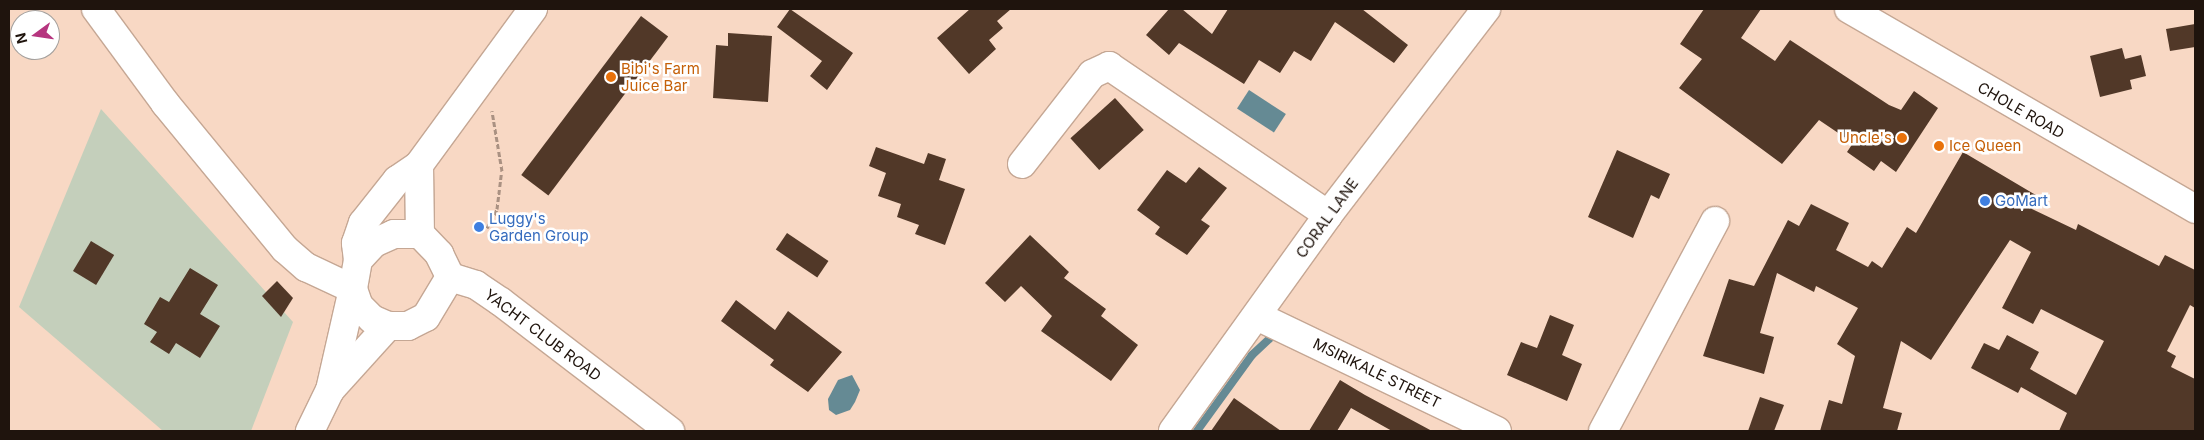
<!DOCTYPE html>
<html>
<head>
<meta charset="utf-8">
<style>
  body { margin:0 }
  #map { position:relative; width:2204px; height:440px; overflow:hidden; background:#f8d8c4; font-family:Inter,sans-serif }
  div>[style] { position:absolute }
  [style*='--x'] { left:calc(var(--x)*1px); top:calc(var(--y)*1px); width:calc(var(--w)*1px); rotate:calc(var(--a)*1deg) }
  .green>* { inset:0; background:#c4cfbb }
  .water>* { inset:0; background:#658a94; transform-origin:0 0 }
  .stream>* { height:8px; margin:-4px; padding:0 4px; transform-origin:4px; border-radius:4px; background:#658a94 }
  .building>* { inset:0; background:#513828; transform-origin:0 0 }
  .path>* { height:3px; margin-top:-1.5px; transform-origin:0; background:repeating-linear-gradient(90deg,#aa9182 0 5px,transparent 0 7.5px) }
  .roads { filter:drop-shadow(1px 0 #c5a794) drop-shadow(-1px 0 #c5a794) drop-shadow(0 1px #c5a794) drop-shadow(0 -1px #c5a794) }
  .minor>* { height:28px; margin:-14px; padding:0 14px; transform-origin:14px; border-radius:14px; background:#fff }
  .dots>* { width:14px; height:14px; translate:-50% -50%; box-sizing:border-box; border:2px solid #fff; border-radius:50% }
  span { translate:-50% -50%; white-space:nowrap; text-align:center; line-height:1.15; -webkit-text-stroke:5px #fff; paint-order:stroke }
  .food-label { font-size:15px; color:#c56008 }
  .left { translate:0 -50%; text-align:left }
  .right { translate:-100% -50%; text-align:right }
  .street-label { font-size:15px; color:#1f140d }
  .shop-label { font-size:15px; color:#366cbe }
  .frame { position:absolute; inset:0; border:10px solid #1f140d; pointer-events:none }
  .north { position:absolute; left:10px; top:10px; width:50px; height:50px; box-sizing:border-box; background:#fff; border:1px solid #a5a19e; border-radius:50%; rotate:256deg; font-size:14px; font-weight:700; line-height:20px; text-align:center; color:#1f140d }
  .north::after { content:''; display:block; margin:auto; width:18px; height:22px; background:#b6357f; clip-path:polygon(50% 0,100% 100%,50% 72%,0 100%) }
</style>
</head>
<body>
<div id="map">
  <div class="green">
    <i style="clip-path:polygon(101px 109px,293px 322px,251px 431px,163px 431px,19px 307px)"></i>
  </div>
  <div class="water">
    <i style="left:1249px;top:90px;width:44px;height:22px;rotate:33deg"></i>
    <i style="clip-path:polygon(852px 375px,860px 390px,855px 402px,850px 410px,836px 415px,829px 410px,828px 399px,838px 380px)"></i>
  </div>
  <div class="stream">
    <i style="--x:1197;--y:431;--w:94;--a:-54.1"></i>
    <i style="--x:1252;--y:355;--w:34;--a:-43"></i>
  </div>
  <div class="building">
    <i style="clip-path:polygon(790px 9px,853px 53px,827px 90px,810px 76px,822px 61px,777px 27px)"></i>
    <i style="clip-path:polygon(970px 9px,1011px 9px,997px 21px,1003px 28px,989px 40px,996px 49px,969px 74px,937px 38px)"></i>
    <i style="clip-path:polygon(1169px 9px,1182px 9px,1212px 34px,1228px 9px,1362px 9px,1408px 45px,1394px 63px,1335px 22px,1311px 61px,1294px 51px,1280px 73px,1259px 60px,1244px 84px,1179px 43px,1169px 55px,1146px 35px)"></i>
    <i style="clip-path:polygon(1704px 9px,1761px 9px,1741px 38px,1775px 61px,1790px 40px,1889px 105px,1901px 110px,1914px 91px,1938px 108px,1896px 172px,1881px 161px,1874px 171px,1847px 152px,1853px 143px,1819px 120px,1782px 164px,1679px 88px,1702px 59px,1680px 44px)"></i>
    <i style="left:641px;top:16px;width:34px;height:199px;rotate:37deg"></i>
    <i style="clip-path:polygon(2195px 24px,2195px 47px,2170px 51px,2166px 29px)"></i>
    <i style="clip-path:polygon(728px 33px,772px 36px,768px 102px,713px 98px,716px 45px,728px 46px)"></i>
    <i style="clip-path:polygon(2122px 48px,2125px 59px,2141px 55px,2146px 76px,2130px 80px,2132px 89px,2100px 97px,2090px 56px)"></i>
    <i style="left:1115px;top:98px;width:43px;height:60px;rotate:48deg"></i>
    <i style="clip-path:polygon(876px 147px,924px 164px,928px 153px,946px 159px,939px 180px,965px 189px,945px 245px,915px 234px,919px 225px,897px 217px,901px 204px,878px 196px,886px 173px,869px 166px)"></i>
    <i style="clip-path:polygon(1617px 150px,1670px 174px,1659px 199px,1651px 195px,1633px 238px,1588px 217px)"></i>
    <i style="clip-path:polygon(1963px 152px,2039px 197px,2032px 209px,2076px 230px,2078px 224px,2159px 266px,2165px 255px,2195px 270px,2195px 308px,2190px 305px,2167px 351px,2176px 356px,2171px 367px,2195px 379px,2195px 431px,2059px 431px,2067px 413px,2021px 387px,2018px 393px,1971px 368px,1984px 343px,1999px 350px,2007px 335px,2039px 352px,2030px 369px,2076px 395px,2104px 341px,2041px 309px,2033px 324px,2002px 308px,2031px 252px,2010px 240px,1931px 360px,1901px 341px,1883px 408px,1902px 413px,1897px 431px,1820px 431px,1829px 400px,1842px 404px,1855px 356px,1837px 344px,1858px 308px,1816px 286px,1814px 292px,1777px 273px,1760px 333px,1774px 337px,1764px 374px,1703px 356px,1729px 279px,1754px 286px,1788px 220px,1799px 226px,1811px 204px,1849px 223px,1836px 250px,1868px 267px,1872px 261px,1882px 268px,1907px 227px,1916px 233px)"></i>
    <i style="clip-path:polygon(1199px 167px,1227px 188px,1201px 220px,1210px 226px,1187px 255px,1155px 234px,1160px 227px,1137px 210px,1167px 170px,1186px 183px)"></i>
    <i style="left:787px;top:233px;width:50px;height:20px;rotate:34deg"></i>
    <i style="clip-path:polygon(1030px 235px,1069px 272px,1064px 278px,1106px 309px,1101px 316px,1138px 345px,1111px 381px,1041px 331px,1052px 316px,1021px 286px,1005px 302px,985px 283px)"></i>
    <i style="left:91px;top:241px;width:27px;height:35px;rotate:31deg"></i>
    <i style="clip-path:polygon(190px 268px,218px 285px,200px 314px,220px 326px,200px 358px,176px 343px,169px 354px,150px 342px,157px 332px,144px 324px,160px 297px,169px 302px)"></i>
    <i style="clip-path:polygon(277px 281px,293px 298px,281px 317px,262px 296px)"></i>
    <i style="clip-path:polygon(736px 300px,775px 330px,788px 311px,842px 352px,808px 392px,770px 365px,774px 360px,721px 321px)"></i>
    <i style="clip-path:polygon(1550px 315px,1574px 325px,1562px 355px,1582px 364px,1567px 401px,1507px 375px,1521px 342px,1537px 348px)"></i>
    <i style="clip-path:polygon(1340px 380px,1365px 395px,1432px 431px,1392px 431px,1351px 408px,1337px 431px,1309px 431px)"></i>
    <i style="clip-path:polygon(1760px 397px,1784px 405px,1774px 431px,1748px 431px)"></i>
    <i style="clip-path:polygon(1234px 398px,1281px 431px,1211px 431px)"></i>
  </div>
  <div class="path">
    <i style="--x:487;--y:228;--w:21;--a:-62"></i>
    <i style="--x:497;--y:209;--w:38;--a:-83"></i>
    <i style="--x:502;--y:171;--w:61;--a:-99.5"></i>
  </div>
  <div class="roads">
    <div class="minor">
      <i style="--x:96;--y:9;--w:117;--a:53.7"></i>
      <i style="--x:165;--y:103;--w:189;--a:50.6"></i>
      <i style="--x:285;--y:249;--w:28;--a:41"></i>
      <i style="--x:306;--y:267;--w:52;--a:25.1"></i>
      <i style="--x:353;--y:289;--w:104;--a:102.8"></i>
      <i style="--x:330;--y:390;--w:46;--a:116"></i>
      <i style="--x:533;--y:9;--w:193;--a:126.2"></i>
      <i style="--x:419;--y:165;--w:69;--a:89.2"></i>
      <i style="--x:420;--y:234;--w:28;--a:46"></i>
      <i style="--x:439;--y:254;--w:25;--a:64"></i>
      <i style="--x:450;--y:277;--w:27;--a:17"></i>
      <i style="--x:476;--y:285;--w:30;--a:34"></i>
      <i style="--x:501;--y:302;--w:213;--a:37.4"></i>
      <i style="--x:1849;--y:9;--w:400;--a:30"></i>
      <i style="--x:1022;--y:164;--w:114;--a:-52.1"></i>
      <i style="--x:1092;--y:74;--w:19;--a:-25"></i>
      <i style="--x:1109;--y:66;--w:265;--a:34.2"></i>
      <i style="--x:420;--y:234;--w:26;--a:180"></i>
      <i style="--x:394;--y:234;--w:22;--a:156"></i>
      <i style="--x:374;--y:243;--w:23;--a:133"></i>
      <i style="--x:358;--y:260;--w:29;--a:100"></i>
      <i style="--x:353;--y:289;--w:18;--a:71"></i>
      <i style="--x:359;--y:306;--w:18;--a:45"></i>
      <i style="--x:372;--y:319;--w:17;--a:24"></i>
      <i style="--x:388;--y:326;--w:20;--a:0"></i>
      <i style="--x:408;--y:326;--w:20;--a:-27"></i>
      <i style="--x:426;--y:317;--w:47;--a:-59"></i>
      <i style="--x:358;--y:260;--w:17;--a:-97"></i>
      <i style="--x:356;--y:243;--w:21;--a:-71"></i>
      <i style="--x:363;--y:223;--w:55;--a:-51.7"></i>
      <i style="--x:397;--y:180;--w:27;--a:-34"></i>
      <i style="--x:1257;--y:316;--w:266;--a:25.6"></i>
      <i style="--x:331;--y:389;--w:85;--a:-47.9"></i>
      <i style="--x:1173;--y:431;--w:266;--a:-54.3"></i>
      <i style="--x:1328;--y:215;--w:260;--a:-52.5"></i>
      <i style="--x:1603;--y:431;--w:238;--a:-61.9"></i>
    </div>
  </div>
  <div class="dots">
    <i style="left:611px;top:77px;background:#e8710a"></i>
    <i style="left:1902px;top:138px;background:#e8710a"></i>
    <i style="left:1939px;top:146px;background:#e8710a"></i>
    <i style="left:1985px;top:201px;background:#3f7fe0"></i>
    <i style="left:479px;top:227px;background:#3f7fe0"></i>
  </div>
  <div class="food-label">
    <span class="left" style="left:621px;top:77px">Bibi's Farm<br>Juice Bar</span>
    <span class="right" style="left:1892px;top:138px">Uncle's</span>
    <span class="left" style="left:1949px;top:146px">Ice Queen</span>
  </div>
  <div class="street-label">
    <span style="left:2021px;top:110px;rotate:30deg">CHOLE ROAD</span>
    <span style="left:1327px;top:218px;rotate:-54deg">CORAL LANE</span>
    <span style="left:543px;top:335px;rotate:37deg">YACHT CLUB ROAD</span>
    <span style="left:1377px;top:373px;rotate:26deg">MSIRIKALE STREET</span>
  </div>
  <div class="shop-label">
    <span class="left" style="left:1995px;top:201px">GoMart</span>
    <span class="left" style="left:489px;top:227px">Luggy's<br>Garden Group</span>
  </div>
  <div class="frame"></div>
  <div class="north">N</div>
</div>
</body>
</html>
